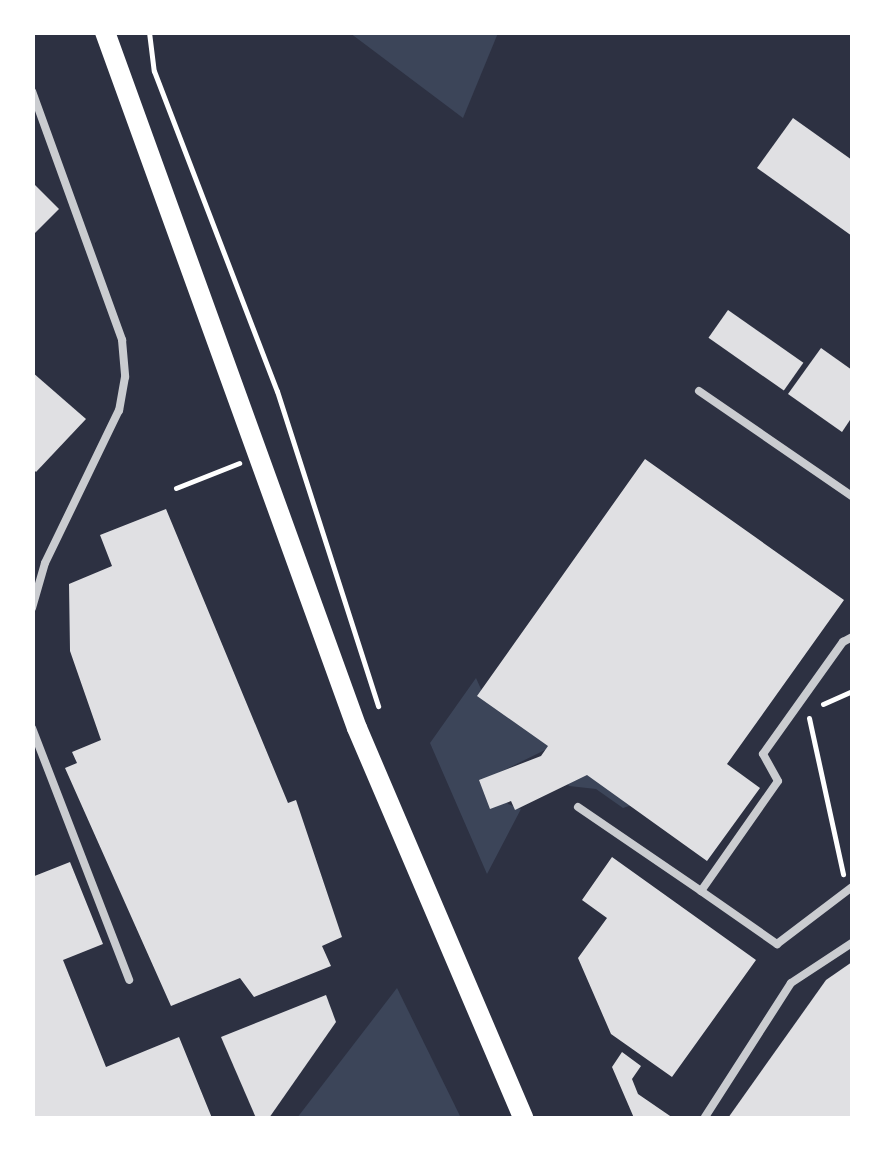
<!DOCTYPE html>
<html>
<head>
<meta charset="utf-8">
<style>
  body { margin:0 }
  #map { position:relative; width:885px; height:1151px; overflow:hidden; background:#2d3142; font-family:"Sofia Sans Condensed",sans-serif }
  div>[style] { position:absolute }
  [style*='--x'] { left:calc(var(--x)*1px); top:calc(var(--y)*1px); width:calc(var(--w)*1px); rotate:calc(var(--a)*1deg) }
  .green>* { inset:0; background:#3c4559 }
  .building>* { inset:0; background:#e0e0e3; transform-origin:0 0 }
  .path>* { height:5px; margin:-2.5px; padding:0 2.5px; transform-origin:2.5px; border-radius:2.5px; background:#fff }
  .service>* { height:8px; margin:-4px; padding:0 4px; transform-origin:4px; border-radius:4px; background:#caccd0 }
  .secondary>* { height:20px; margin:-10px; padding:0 10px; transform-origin:10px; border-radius:10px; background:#fff }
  span { translate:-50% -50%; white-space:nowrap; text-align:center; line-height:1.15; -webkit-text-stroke:9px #fff; paint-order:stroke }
  .frame { position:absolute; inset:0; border:35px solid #fff; pointer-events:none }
</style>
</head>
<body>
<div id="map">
  <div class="green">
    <i style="clip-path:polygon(350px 33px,498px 33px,463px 118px)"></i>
    <i style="clip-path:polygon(476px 678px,485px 698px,635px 804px,623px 808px,596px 789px,569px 786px,545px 750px,492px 776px,508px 804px,521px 809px,487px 874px,430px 743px)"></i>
    <i style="clip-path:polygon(397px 988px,461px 1118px,297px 1118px)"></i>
  </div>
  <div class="building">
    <i style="clip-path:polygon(793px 118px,852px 160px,852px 236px,757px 168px)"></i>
    <i style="clip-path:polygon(32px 182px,59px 209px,32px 236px)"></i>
    <i style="left:728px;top:310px;width:92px;height:34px;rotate:35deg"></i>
    <i style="clip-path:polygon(821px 348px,852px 370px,852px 417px,842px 432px,788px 394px)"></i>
    <i style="clip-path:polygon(32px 372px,86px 419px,36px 472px,32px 468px)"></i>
    <i style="clip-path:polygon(645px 459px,844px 600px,727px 764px,760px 788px,707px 861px,587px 775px,515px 810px,511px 801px,490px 809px,479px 780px,541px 756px,548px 746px,477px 696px)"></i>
    <i style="clip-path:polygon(166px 509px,288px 803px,296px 800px,342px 937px,322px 946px,331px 966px,254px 997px,240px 978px,171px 1006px,65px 768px,77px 763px,72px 752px,101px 740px,70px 651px,69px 584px,112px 566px,100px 535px)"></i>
    <i style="clip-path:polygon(612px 857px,756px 960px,672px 1077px,611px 1034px,578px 958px,607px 918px,582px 900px)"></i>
    <i style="clip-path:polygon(70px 862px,103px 944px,63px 960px,106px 1067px,179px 1037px,212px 1118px,32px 1118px,32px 877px)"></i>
    <i style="clip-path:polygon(852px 962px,852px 1118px,728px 1118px,826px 980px)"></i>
    <i style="clip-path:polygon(326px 995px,336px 1022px,269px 1118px,256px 1118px,221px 1037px)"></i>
    <i style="clip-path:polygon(622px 1052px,641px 1066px,632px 1079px,638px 1094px,673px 1118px,634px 1118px,612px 1067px)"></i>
  </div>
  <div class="path">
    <i style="--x:149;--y:32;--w:39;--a:83"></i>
    <i style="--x:154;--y:71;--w:343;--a:69"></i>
    <i style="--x:277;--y:391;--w:331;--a:72.2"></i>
    <i style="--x:176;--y:488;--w:68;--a:-21.6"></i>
    <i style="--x:823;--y:704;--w:32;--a:-24"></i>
    <i style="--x:809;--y:718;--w:160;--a:77.7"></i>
  </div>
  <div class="service">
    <i style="--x:32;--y:91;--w:265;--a:70.1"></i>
    <i style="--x:122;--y:340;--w:37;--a:85"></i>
    <i style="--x:125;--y:377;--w:34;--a:100"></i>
    <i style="--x:119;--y:410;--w:170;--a:115.8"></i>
    <i style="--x:45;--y:563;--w:47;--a:106.1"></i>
    <i style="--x:699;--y:391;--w:186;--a:34.5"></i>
    <i style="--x:32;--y:728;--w:270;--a:68.9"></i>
    <i style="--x:578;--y:807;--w:149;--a:34.3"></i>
    <i style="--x:701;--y:891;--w:134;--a:-55"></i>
    <i style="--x:778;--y:781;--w:31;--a:-119"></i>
    <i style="--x:763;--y:754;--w:138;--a:-54.5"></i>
    <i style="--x:843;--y:642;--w:10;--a:-29"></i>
    <i style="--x:701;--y:891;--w:93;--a:34.9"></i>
    <i style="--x:777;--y:944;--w:94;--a:-37.2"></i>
    <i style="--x:705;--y:1117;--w:159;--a:-57.3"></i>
    <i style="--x:791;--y:983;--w:73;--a:-33.3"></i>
  </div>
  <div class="secondary">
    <i style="--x:105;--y:32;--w:740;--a:70.1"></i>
    <i style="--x:357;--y:728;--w:424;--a:66.9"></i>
  </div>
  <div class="frame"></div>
</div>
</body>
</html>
